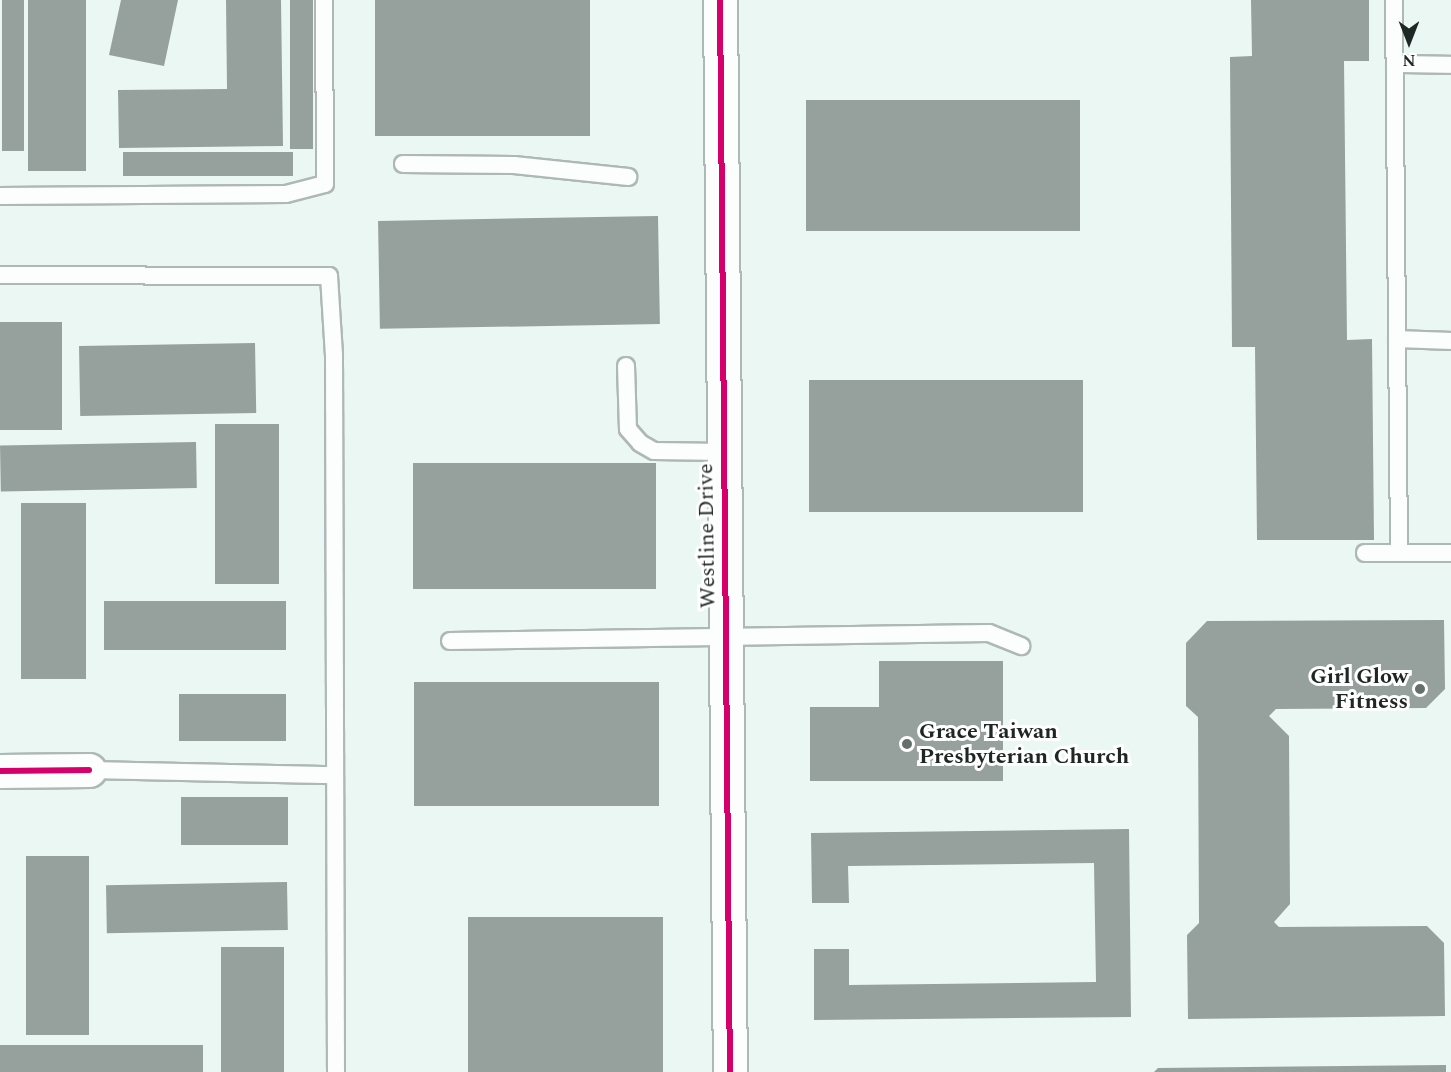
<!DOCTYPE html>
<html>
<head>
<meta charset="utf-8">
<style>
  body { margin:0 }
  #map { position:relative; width:1451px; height:1072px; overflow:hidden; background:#eaf7f3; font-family:Spectral,serif }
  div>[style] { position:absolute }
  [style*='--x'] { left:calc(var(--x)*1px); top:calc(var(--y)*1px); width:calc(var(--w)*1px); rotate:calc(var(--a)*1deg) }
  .building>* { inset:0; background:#96a09d; transform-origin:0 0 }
  .roads { filter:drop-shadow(2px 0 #aeb8b5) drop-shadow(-2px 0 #aeb8b5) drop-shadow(0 2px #aeb8b5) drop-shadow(0 -2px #aeb8b5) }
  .service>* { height:16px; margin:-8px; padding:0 8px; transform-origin:8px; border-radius:8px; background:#fcfefd }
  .minor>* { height:33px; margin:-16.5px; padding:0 16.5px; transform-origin:16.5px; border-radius:16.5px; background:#fcfefd }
  .cycleway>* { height:6px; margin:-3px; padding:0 3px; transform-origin:3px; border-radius:3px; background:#d6006c }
  .dots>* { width:16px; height:16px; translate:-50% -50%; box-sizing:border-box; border:3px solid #fff; border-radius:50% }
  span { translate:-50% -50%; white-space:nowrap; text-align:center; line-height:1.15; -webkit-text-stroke:6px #fff; paint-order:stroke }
  .street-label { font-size:22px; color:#1e2725 }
  .poi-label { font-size:22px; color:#1e2725; font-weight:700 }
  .right { translate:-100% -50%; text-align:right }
  .left { translate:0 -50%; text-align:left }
  .north { position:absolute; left:1379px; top:12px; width:60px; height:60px; -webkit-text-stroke:4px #fff; paint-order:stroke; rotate:180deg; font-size:16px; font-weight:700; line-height:24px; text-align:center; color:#1e2725 }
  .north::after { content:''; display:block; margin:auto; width:21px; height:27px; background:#1e2725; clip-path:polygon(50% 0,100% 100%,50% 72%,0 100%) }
</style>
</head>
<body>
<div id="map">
  <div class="building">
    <i style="left:2px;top:0;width:22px;height:151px"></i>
    <i style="left:28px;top:0;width:58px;height:171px"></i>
    <i style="clip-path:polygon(121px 0,178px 0,164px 66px,109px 55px)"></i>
    <i style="clip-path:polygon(226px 0,281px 0,283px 146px,119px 148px,118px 90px,227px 89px)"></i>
    <i style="left:290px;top:0;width:23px;height:149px"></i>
    <i style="left:375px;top:0;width:215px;height:136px"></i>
    <i style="clip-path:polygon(1251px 0,1369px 0,1369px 61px,1344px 61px,1347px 340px,1372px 339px,1374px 540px,1257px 540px,1255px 347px,1232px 347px,1230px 57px,1252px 56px)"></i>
    <i style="left:1080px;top:100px;width:131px;height:274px;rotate:90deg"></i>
    <i style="left:293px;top:152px;width:24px;height:170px;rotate:90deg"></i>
    <i style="left:658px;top:216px;width:108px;height:280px;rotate:89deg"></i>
    <i style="left:0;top:322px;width:62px;height:108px"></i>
    <i style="left:255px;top:343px;width:70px;height:176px;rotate:89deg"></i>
    <i style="left:1083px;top:380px;width:132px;height:274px;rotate:90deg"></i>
    <i style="left:215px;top:424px;width:64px;height:160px"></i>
    <i style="left:196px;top:442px;width:46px;height:196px;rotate:89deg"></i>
    <i style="left:413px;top:463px;width:243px;height:126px"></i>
    <i style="left:21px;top:503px;width:65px;height:176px"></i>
    <i style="left:104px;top:601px;width:182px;height:49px"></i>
    <i style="clip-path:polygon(1444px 620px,1445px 689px,1426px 708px,1276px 709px,1269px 716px,1289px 736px,1290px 904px,1274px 922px,1279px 927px,1427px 926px,1444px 943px,1445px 1016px,1188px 1019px,1187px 935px,1199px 923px,1198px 717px,1186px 706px,1186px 643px,1207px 621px)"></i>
    <i style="clip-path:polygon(879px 661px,1003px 661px,1003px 781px,810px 781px,810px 707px,879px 707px)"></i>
    <i style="left:659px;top:682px;width:124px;height:245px;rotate:90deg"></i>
    <i style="left:179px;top:694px;width:107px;height:47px"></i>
    <i style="left:181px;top:797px;width:107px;height:48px"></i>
    <i style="clip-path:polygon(1129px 829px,1131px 1017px,814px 1020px,814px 949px,849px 949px,849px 985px,1096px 982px,1094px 863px,848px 866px,849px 903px,812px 903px,811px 833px)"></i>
    <i style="left:26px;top:856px;width:63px;height:179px"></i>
    <i style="left:287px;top:882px;width:48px;height:181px;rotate:89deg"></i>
    <i style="left:663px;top:917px;width:155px;height:195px;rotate:90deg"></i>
    <i style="left:221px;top:947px;width:63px;height:125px"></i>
    <i style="left:203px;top:1045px;width:27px;height:203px;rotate:90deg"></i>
    <i style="clip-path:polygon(1446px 1065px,1446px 1072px,1154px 1072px,1158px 1068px)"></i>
  </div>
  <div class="roads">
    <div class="service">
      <i style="--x:1394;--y:0;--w:553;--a:89.48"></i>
      <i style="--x:1395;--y:64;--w:56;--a:1"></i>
      <i style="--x:403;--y:164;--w:111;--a:0.5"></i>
      <i style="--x:514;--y:165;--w:115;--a:6"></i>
      <i style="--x:0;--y:196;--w:286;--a:-0.4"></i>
      <i style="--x:286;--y:194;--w:40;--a:-14.4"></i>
      <i style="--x:325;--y:184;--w:184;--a:-90.3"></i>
      <i style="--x:0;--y:275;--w:329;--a:0.2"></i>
      <i style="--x:329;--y:276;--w:80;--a:86.4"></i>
      <i style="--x:334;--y:356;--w:716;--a:89.84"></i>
      <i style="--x:1397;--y:339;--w:54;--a:2.1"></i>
      <i style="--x:626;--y:366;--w:63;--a:88.2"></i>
      <i style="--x:628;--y:429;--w:18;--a:49"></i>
      <i style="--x:640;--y:443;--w:16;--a:30"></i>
      <i style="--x:654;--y:451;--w:70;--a:0.8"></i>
      <i style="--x:1365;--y:553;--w:86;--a:0"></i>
      <i style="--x:450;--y:641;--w:539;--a:-0.85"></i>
      <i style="--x:989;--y:633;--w:35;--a:22"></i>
      <i style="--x:89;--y:770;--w:246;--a:1.2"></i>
    </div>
    <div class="minor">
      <i style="--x:720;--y:0;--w:1072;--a:89.47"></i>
      <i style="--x:0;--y:771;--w:89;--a:-0.6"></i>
    </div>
  </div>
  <div class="cycleway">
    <i style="--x:720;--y:0;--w:1072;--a:89.47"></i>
    <i style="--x:0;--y:771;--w:89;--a:-0.6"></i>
  </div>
  <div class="dots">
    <i style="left:1420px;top:689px;background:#65706d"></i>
    <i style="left:907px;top:744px;background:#65706d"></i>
  </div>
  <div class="street-label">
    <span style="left:707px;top:536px;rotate:-91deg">Westline Drive</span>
  </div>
  <div class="poi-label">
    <span class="right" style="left:1408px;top:689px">Girl Glow<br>Fitness</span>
    <span class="left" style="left:919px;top:744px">Grace Taiwan<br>Presbyterian Church</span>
  </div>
  <div class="north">N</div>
</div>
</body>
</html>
